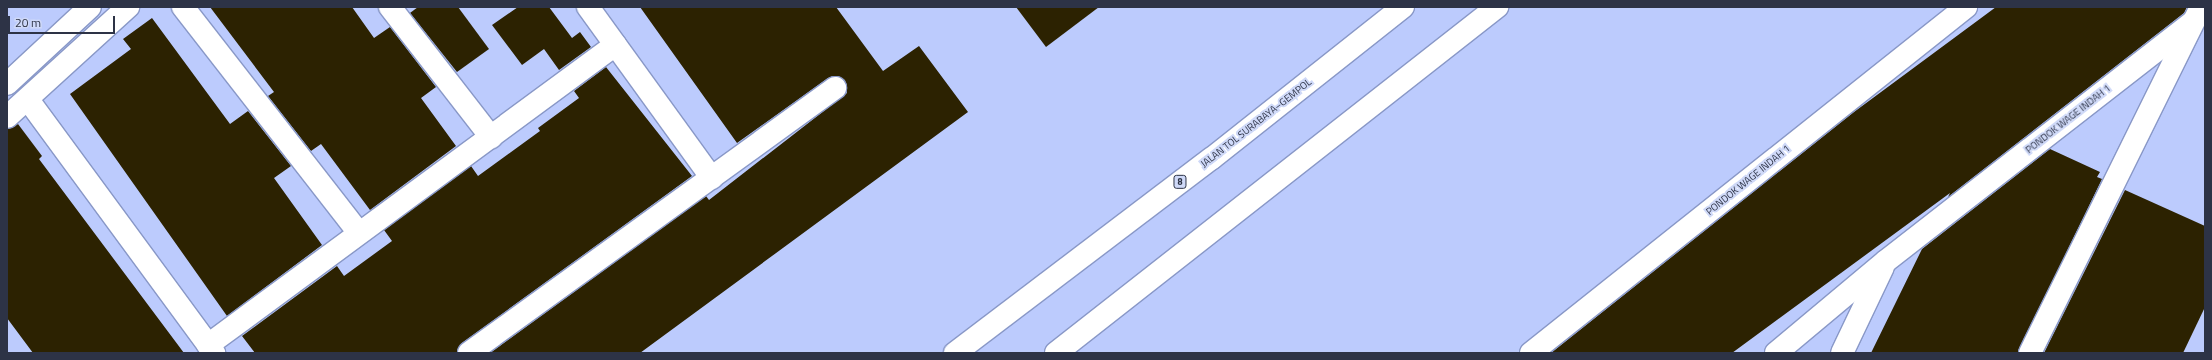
<!DOCTYPE html>
<html>
<head>
<meta charset="utf-8">
<style>
  body { margin:0 }
  #map { position:relative; width:2212px; height:360px; overflow:hidden; background:#bccbfd; font-family:"Titillium Web",sans-serif }
  div>[style] { position:absolute }
  [style*='--x'] { left:calc(var(--x)*1px); top:calc(var(--y)*1px); width:calc(var(--w)*1px); rotate:calc(var(--a)*1deg) }
  .building>* { inset:0; background:#2c2201 }
  .roads { filter:drop-shadow(1px 0 #8998c7) drop-shadow(-1px 0 #8998c7) drop-shadow(0 1px #8998c7) drop-shadow(0 -1px #8998c7) }
  .minor>* { height:22px; margin:-11px; padding:0 11px; transform-origin:11px; border-radius:11px; background:#fff }
  .tertiary>* { height:22px; margin:-11px; padding:0 11px; transform-origin:11px; border-radius:11px; background:#fff }
  .motorway>* { height:22px; margin:-11px; padding:0 11px; transform-origin:11px; border-radius:11px; background:#fff }
  span { translate:-50% -50%; white-space:nowrap; text-align:center; line-height:1.15; -webkit-text-stroke:4px #cfd9f8; paint-order:stroke }
  .shield-label span { padding:1px 3px; background:#cfd9f8; border:1px solid; border-radius:3px; -webkit-text-stroke-width:0 }
  .shield-label { font-size:9px; color:#2d3346; font-weight:700 }
  .street-label { font-size:10px; color:#2d3346 }
  .frame { position:absolute; inset:0; border:8px solid #2d3346; pointer-events:none }
  .scale { position:absolute; left:8px; top:16px; width:107px; height:18px; box-sizing:border-box; border:2px solid #2d3346; border-top:0; padding-left:5px; font-size:12px; line-height:14px; white-space:nowrap; color:#2d3346; -webkit-text-stroke:3px #cfd9f8; paint-order:stroke }
</style>
</head>
<body>
<div id="map">
  <div class="building">
    <i style="clip-path:polygon(210px 7px,352px 7px,374px 38px,390px 27px,436px 87px,421px 98px,456px 146px,370px 210px,321px 144px,311px 151px,268px 96px,274px 92px)"></i>
    <i style="clip-path:polygon(418px 7px,458px 7px,489px 49px,457px 72px,410px 13px)"></i>
    <i style="clip-path:polygon(518px 7px,549px 7px,572px 38px,580px 32px,591px 47px,559px 70px,544px 49px,522px 65px,492px 25px)"></i>
    <i style="clip-path:polygon(640px 7px,836px 7px,883px 71px,919px 46px,968px 112px,640px 353px,490px 353px,706px 196px,709px 200px,847px 93px,845px 80px,834px 76px,828px 78px,737px 143px)"></i>
    <i style="clip-path:polygon(1016px 7px,1099px 7px,1046px 47px)"></i>
    <i style="clip-path:polygon(1996px 7px,2187px 7px,2184px 13px,1948px 197px,1950px 193px,1732px 353px,1551px 353px,1854px 112px)"></i>
    <i style="clip-path:polygon(152px 18px,230px 124px,248px 111px,291px 166px,274px 178px,322px 245px,227px 316px,70px 94px,131px 49px,123px 39px)"></i>
    <i style="clip-path:polygon(606px 67px,692px 176px,462px 343px,457px 353px,255px 353px,242px 336px,337px 266px,344px 276px,392px 241px,384px 230px,471px 166px,478px 176px,540px 131px,538px 128px,579px 98px,574px 91px)"></i>
    <i style="clip-path:polygon(18px 124px,42px 156px,39px 159px,184px 353px,33px 353px,7px 318px,7px 129px)"></i>
    <i style="clip-path:polygon(2050px 149px,2100px 172px,2097px 177px,2102px 179px,2018px 353px,1871px 353px,1922px 249px)"></i>
    <i style="clip-path:polygon(2125px 190px,2205px 226px,2205px 307px,2183px 353px,2044px 353px)"></i>
  </div>
  <div class="roads">
    <div class="minor">
      <i style="--x:183;--y:7;--w:286;--a:52.1"></i>
      <i style="--x:390;--y:7;--w:165;--a:52.2"></i>
      <i style="--x:588;--y:7;--w:211;--a:54.1"></i>
      <i style="--x:29;--y:101;--w:313;--a:53.7"></i>
      <i style="--x:7;--y:117;--w:164;--a:-42.3"></i>
      <i style="--x:208;--y:345;--w:506;--a:-36.39"></i>
      <i style="--x:469;--y:353;--w:452;--a:-35.9"></i>
      <i style="--x:1531;--y:353;--w:556;--a:-38.5"></i>
      <i style="--x:1776;--y:353;--w:143;--a:-39.9"></i>
      <i style="--x:1886;--y:261;--w:389;--a:-37.9"></i>
      <i style="--x:1842;--y:353;--w:95;--a:-64.5"></i>
      <i style="--x:2030;--y:353;--w:386;--a:-63.7"></i>
    </div>
    <div class="tertiary">
      <i style="--x:7;--y:84;--w:113;--a:-42.9"></i>
    </div>
    <div class="motorway">
      <i style="--x:955;--y:353;--w:321;--a:-37.2"></i>
      <i style="--x:1211;--y:159;--w:245;--a:-38.4"></i>
      <i style="--x:1056;--y:353;--w:561;--a:-38.12"></i>
    </div>
  </div>
  <div class="shield-label">
    <span style="left:1180px;top:182px">8</span>
  </div>
  <div class="street-label">
    <span style="left:2068px;top:119px;rotate:-38deg">PONDOK WAGE INDAH 1</span>
    <span style="left:1256px;top:123px;rotate:-38deg">JALAN TOL SURABAYA–GEMPOL</span>
    <span style="left:1748px;top:180px;rotate:-39deg">PONDOK WAGE INDAH 1</span>
  </div>
  <div class="frame"></div>
  <div class="scale">20 m</div>
</div>
</body>
</html>
